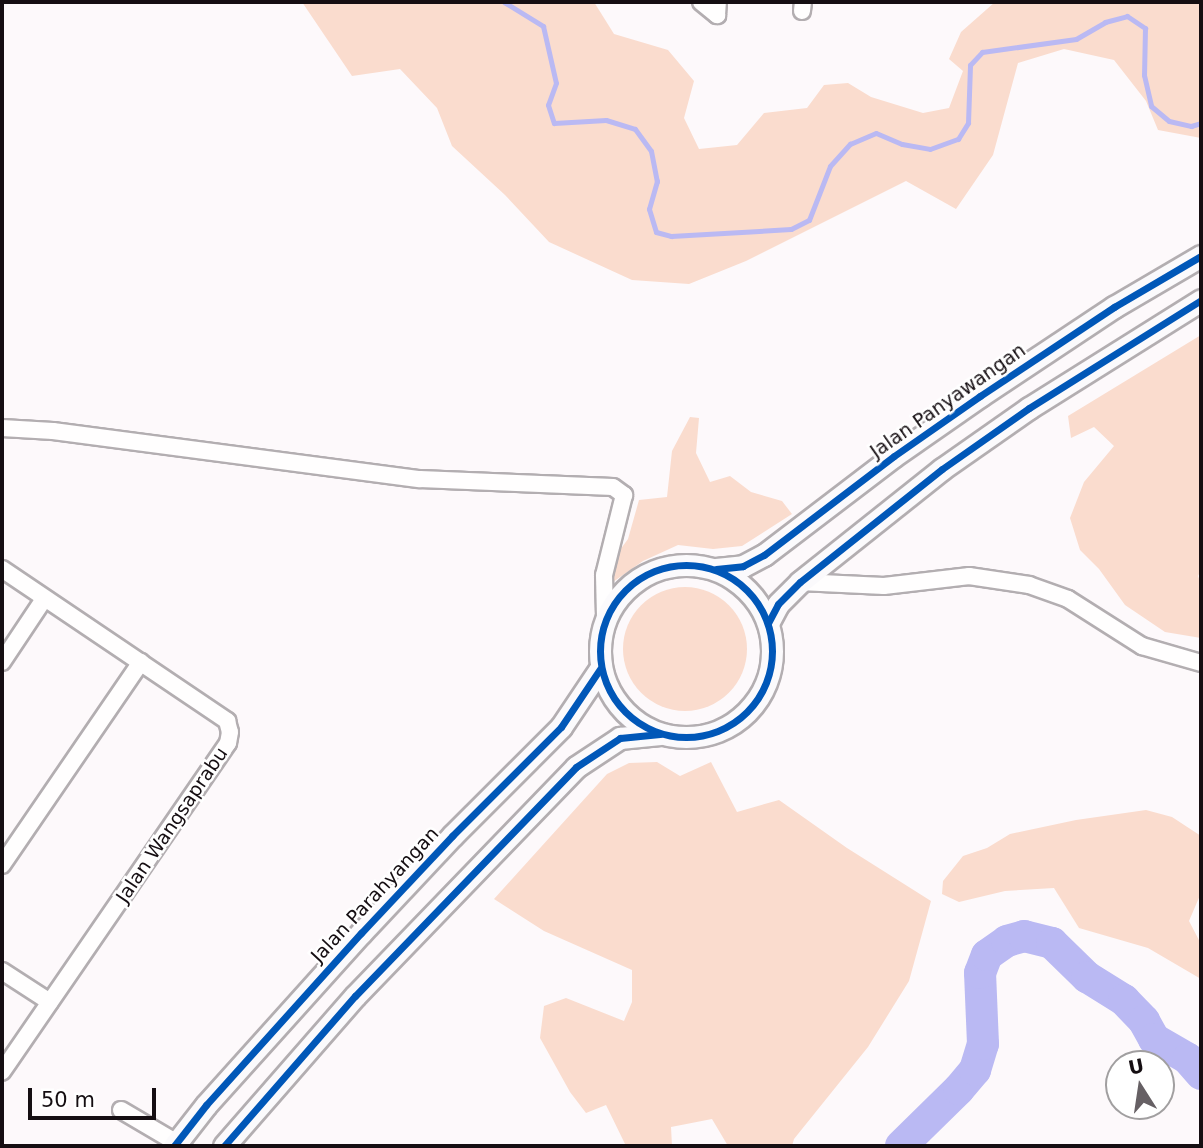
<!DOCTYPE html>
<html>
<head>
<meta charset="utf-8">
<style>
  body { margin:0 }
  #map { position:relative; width:1203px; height:1148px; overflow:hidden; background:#fdf9fb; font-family:"DejaVu Sans",sans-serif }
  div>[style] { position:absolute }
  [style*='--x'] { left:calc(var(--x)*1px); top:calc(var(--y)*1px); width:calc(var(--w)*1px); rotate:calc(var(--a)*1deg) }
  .green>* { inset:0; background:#fadcce }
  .round { border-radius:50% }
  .stream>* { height:5px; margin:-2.5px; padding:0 2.5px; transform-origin:2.5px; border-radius:2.5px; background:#bab9f3 }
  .river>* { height:32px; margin:-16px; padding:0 16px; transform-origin:16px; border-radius:16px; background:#bab9f3 }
  .roads { filter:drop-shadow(2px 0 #b3aeb1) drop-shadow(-2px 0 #b3aeb1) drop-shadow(0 2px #b3aeb1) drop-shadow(0 -2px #b3aeb1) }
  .minor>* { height:16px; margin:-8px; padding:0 8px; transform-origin:8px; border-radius:8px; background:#fffefe }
  .secondary>* { height:21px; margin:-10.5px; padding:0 10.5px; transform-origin:10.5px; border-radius:10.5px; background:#fbfafc }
  .secondary>.ring { margin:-10.5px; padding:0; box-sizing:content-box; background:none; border:21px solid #fbfafc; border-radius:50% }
  .cycleway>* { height:7px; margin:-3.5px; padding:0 3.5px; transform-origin:3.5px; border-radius:3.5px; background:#0057b8 }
  .cycleway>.ring { margin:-3.5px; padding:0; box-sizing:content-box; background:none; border:7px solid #0057b8; border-radius:50% }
  span { translate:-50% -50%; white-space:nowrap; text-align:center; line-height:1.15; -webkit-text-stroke:5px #fff; paint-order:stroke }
  .street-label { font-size:19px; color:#150e12 }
  .frame { position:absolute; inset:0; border:4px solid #150e12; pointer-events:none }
  .north { position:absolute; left:1105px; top:1050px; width:70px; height:70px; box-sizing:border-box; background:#fff; border:2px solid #a19fa0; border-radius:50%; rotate:348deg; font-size:19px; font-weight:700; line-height:28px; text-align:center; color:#150e12 }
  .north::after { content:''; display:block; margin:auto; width:24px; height:32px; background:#666064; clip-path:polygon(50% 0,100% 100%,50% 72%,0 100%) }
  .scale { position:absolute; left:28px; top:1088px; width:128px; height:32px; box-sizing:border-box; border:4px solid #150e12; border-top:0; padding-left:9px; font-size:21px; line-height:24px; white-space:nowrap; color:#150e12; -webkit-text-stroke:5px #fff; paint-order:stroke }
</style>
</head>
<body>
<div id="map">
  <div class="green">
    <i style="clip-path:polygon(302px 2px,594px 2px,614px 34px,668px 50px,694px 81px,684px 118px,699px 149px,737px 145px,764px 113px,807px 108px,824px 85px,848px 83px,871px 97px,923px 113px,949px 108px,963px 71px,949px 59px,961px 32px,995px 2px,1201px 2px,1201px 138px,1158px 130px,1146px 101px,1114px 60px,1064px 49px,1018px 63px,993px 155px,956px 209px,906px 181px,746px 261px,689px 284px,632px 280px,549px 242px,505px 195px,452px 146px,437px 108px,400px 69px,352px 76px)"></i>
    <i style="clip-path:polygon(1201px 335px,1201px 570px,1198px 576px,1201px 584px,1201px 638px,1165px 632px,1125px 605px,1099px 569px,1080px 550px,1070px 518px,1084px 482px,1114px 446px,1094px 427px,1071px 438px,1068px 416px)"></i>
    <i style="clip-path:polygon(690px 417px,699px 418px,696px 453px,710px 482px,730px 476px,751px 492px,782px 501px,792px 514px,742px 546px,713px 549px,678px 545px,643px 561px,613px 582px,610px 574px,614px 558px,628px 539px,639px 500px,667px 497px,672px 451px)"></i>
    <i class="round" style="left:623px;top:587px;width:124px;height:124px"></i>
    <i style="clip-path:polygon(657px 762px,680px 776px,711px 762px,737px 812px,779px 800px,847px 848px,931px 901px,909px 981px,868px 1047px,794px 1139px,792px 1146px,728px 1146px,712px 1119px,671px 1127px,672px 1146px,626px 1146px,606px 1105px,586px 1113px,570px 1092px,540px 1038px,544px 1006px,566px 998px,624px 1021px,632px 1002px,632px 970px,544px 931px,494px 899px,607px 774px,629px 763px)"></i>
    <i style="clip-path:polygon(1146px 810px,1172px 817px,1201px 836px,1201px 893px,1189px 921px,1201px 944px,1201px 979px,1148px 948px,1079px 928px,1054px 888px,1005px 891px,959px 902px,942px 894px,943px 881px,963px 856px,987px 848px,1010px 834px,1076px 820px)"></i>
  </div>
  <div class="stream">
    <i style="--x:504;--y:2;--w:46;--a:31.6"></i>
    <i style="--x:543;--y:26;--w:58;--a:77.2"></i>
    <i style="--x:556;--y:83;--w:23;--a:110"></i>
    <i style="--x:548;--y:105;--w:19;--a:72"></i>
    <i style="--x:554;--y:123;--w:52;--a:-3.3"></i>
    <i style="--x:606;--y:120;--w:30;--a:17"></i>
    <i style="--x:635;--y:129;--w:27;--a:54"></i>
    <i style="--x:651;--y:151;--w:31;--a:79"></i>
    <i style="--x:657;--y:181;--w:29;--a:106"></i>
    <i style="--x:649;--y:209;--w:24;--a:73"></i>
    <i style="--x:656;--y:232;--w:16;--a:15"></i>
    <i style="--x:671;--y:236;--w:120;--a:-3.3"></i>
    <i style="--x:791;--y:229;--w:20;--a:-27"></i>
    <i style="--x:809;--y:220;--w:58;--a:-68.7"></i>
    <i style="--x:830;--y:166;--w:30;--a:-48"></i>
    <i style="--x:850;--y:144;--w:28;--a:-23"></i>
    <i style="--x:876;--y:133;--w:28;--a:23"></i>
    <i style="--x:902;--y:144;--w:28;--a:10"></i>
    <i style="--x:930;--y:149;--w:30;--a:-20"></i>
    <i style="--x:958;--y:139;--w:19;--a:-58"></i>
    <i style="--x:968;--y:123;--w:58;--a:-88"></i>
    <i style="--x:970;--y:65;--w:18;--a:-47"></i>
    <i style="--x:982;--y:52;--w:95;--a:-7.9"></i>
    <i style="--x:1076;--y:39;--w:34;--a:-30"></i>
    <i style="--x:1105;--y:22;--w:23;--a:-15"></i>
    <i style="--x:1127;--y:16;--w:22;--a:34"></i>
    <i style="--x:1145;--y:28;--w:47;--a:91.2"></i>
    <i style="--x:1144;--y:75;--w:32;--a:77"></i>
    <i style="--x:1151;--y:106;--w:23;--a:40"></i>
    <i style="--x:1169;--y:121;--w:23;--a:13"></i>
    <i style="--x:1191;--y:126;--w:10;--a:-17"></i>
  </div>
  <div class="river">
    <i style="--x:901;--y:1146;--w:81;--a:-44.5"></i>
    <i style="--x:959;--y:1089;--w:25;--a:-50"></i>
    <i style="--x:975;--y:1070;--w:27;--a:-73"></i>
    <i style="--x:983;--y:1044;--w:71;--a:-92.4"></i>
    <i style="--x:980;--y:973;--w:19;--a:-69"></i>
    <i style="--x:987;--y:955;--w:24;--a:-35"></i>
    <i style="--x:1007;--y:941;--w:18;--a:-16"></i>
    <i style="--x:1024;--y:936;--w:29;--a:14"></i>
    <i style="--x:1052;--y:943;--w:49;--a:44.2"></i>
    <i style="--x:1087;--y:977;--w:44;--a:31.9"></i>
    <i style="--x:1124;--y:1000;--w:29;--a:46"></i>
    <i style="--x:1144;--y:1021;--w:21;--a:61"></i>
    <i style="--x:1154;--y:1039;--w:39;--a:30"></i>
    <i style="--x:1188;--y:1059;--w:20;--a:49"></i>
  </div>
  <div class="roads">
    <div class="minor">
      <i style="--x:701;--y:2;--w:21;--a:39"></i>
      <i style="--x:717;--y:15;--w:13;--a:-86"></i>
      <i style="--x:802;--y:11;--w:9;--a:-84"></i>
      <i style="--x:2;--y:428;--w:51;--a:3.4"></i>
      <i style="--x:53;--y:431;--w:370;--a:7.5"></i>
      <i style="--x:420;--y:479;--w:193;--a:2.4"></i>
      <i style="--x:613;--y:487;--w:14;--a:36"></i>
      <i style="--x:624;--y:495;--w:82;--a:104"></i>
      <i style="--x:604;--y:575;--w:42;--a:88.6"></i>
      <i style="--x:2;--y:569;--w:272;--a:34"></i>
      <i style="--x:227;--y:721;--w:11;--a:75"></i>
      <i style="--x:230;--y:732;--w:11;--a:100"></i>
      <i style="--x:228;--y:743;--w:399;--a:124.5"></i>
      <i style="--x:800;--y:582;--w:84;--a:2.7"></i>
      <i style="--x:884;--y:586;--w:86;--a:-6.7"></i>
      <i style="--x:969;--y:576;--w:61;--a:8.5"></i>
      <i style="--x:1029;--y:585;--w:41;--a:19.7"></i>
      <i style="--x:1068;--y:599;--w:88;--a:32.4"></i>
      <i style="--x:1142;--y:646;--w:61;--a:16.1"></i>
      <i style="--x:2;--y:662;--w:76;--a:-56.3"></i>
      <i style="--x:2;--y:865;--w:246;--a:-55.6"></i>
      <i style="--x:2;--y:971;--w:57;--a:32.9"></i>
      <i style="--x:121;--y:1110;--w:65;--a:30.5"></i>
    </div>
    <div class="secondary">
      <i class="ring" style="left:600px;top:565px;width:151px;height:151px"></i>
      <i style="--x:716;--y:569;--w:27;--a:-6"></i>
      <i style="--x:743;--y:566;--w:24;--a:-28"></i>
      <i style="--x:764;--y:555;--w:163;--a:-37.3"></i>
      <i style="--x:894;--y:456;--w:105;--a:-34.9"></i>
      <i style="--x:980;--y:396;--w:161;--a:-33.6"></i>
      <i style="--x:1114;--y:307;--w:101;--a:-30.4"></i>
      <i style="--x:768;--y:623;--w:21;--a:-62"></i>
      <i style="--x:778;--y:604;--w:31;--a:-45"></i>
      <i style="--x:800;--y:582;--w:181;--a:-38.5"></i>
      <i style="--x:942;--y:469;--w:106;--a:-35"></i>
      <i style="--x:1029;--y:408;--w:203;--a:-32.1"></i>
      <i style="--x:174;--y:1146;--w:52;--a:-52"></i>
      <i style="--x:206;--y:1105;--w:232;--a:-48"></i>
      <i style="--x:361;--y:933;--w:133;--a:-46.8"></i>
      <i style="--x:452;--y:836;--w:154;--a:-45"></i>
      <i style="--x:561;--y:727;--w:70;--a:-56.1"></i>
      <i style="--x:224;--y:1146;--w:199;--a:-48.9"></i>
      <i style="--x:355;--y:996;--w:318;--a:-46"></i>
      <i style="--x:576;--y:767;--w:53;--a:-33.4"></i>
      <i style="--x:620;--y:738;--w:40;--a:-5.7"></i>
    </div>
  </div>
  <div class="cycleway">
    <i class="ring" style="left:600px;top:565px;width:165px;height:165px"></i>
    <i style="--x:716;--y:569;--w:27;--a:-6"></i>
    <i style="--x:743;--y:566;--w:24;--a:-28"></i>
    <i style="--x:764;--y:555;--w:163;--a:-37.3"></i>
    <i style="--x:894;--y:456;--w:105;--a:-34.9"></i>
    <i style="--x:980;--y:396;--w:161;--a:-33.6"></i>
    <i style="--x:1114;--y:307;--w:101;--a:-30.4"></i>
    <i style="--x:768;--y:623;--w:21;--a:-62"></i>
    <i style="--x:778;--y:604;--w:31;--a:-45"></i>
    <i style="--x:800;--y:582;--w:181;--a:-38.5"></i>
    <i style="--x:942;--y:469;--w:106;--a:-35"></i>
    <i style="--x:1029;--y:408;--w:203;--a:-32.1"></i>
    <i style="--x:174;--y:1146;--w:52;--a:-52"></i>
    <i style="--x:206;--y:1105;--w:232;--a:-48"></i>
    <i style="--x:361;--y:933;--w:133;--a:-46.8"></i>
    <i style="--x:452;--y:836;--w:154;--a:-45"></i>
    <i style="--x:561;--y:727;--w:70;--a:-56.1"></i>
    <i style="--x:224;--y:1146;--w:199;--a:-48.9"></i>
    <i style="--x:355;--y:996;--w:318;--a:-46"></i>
    <i style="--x:576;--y:767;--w:53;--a:-33.4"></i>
    <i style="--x:620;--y:738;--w:40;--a:-5.7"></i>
  </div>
  <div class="street-label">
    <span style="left:948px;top:401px;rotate:-35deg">Jalan Panyawangan</span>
    <span style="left:172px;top:825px;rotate:-56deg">Jalan Wangsaprabu</span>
    <span style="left:375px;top:895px;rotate:-47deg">Jalan Parahyangan</span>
  </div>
  <div class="frame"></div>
  <div class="north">U</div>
  <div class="scale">50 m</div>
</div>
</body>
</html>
